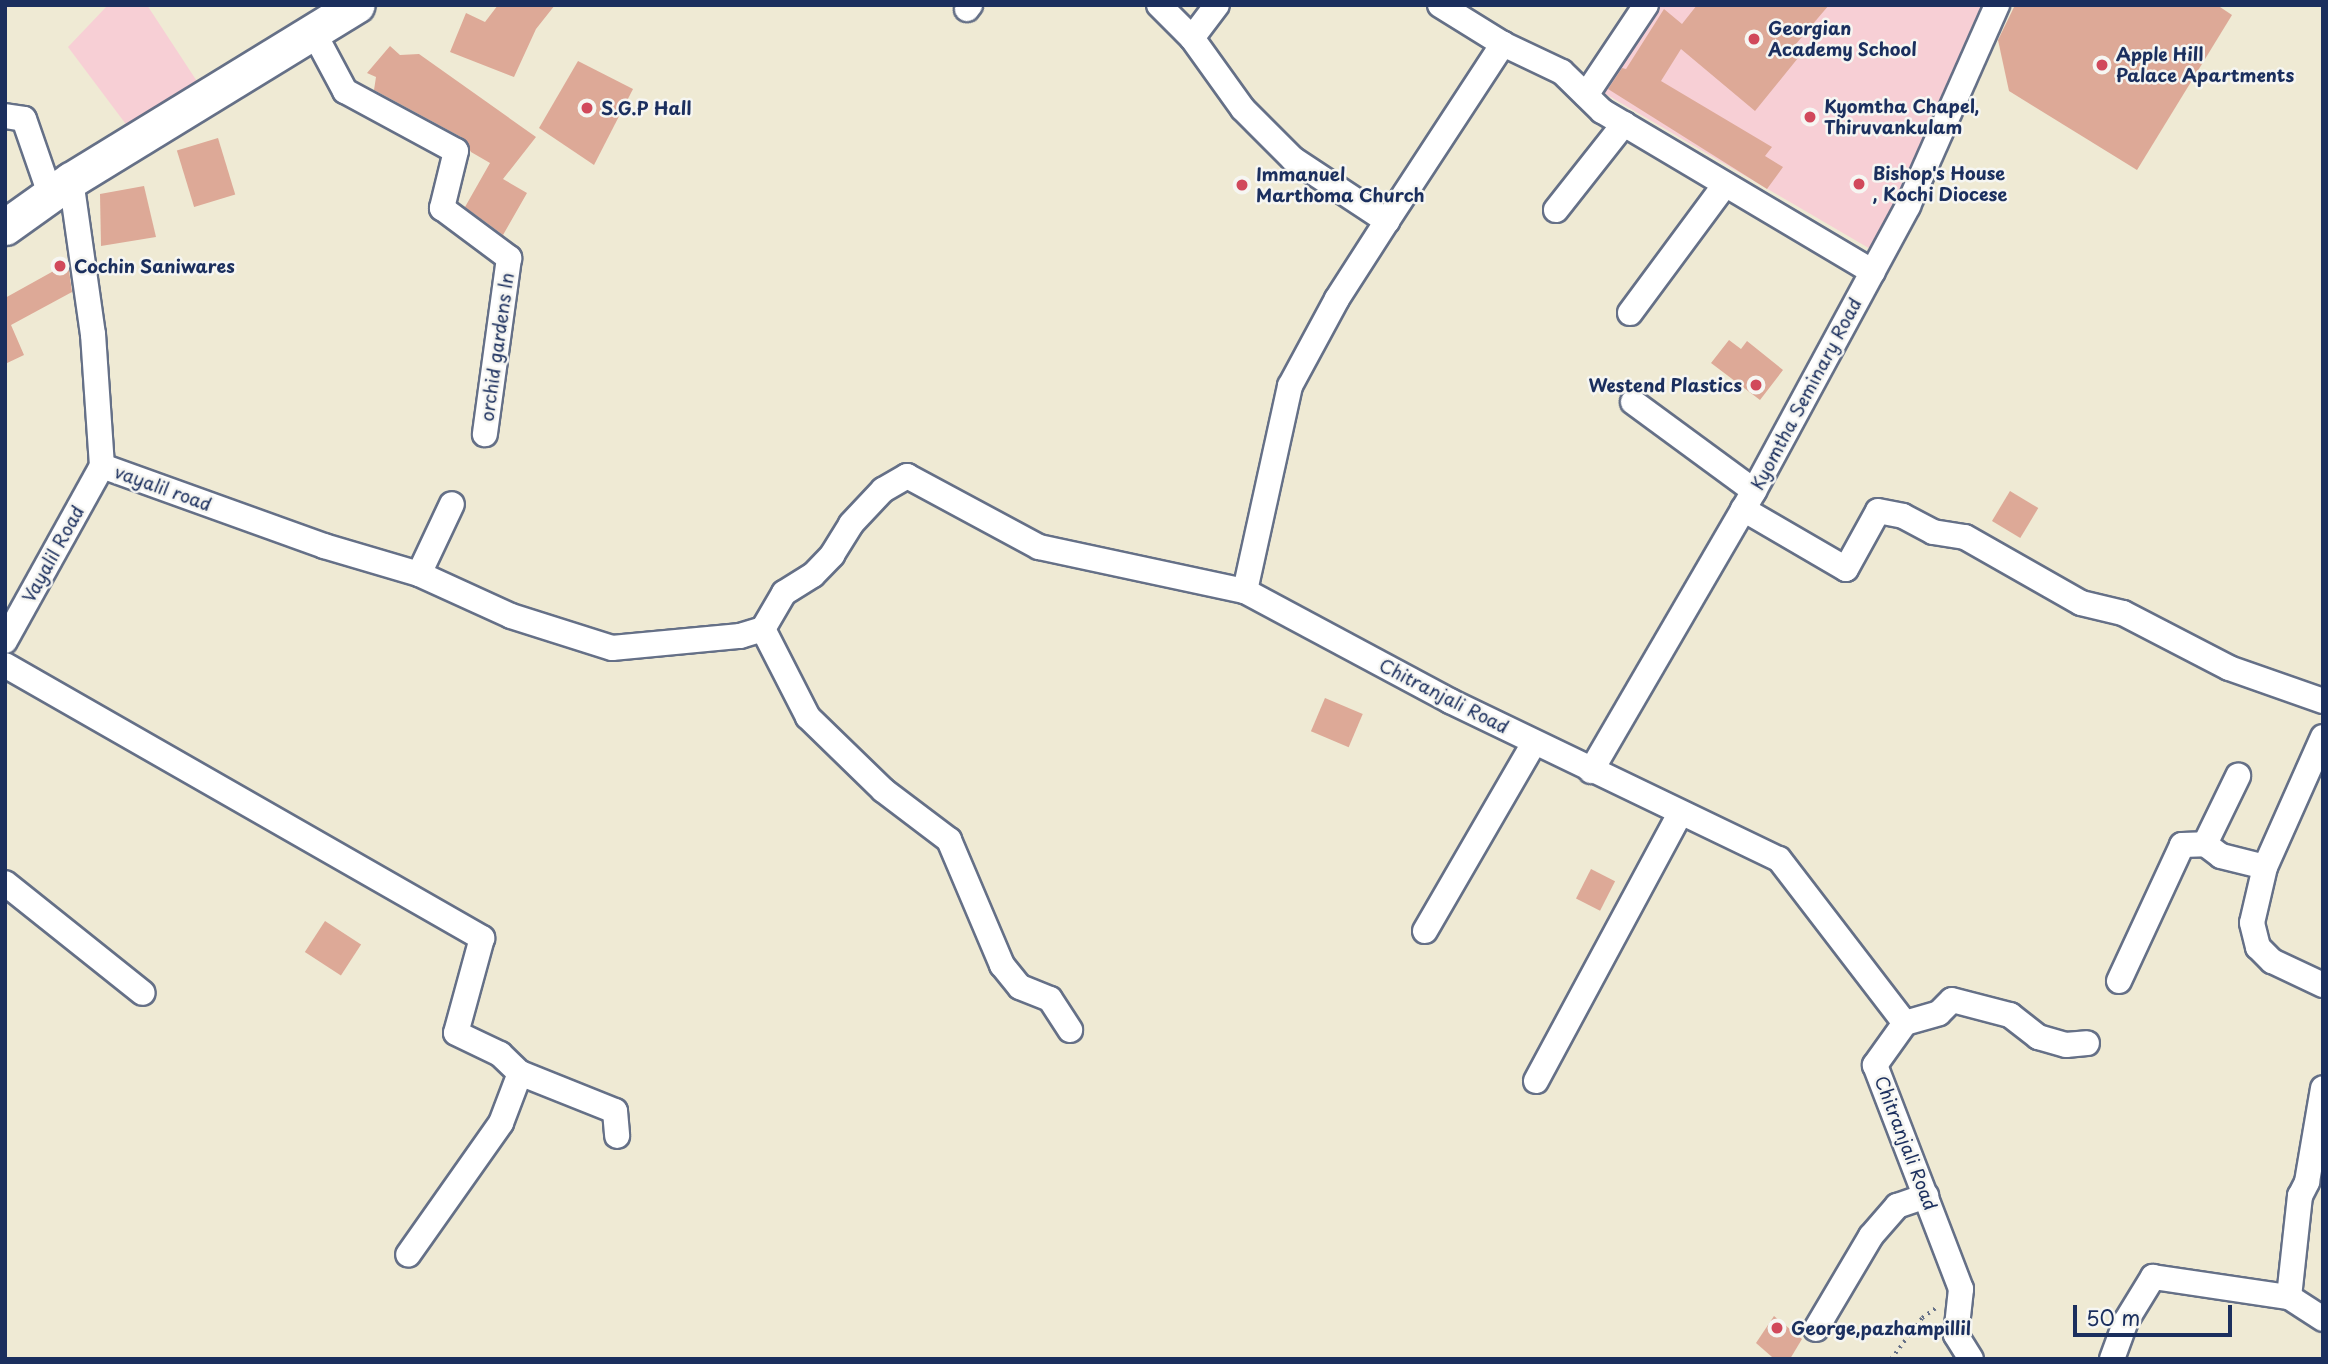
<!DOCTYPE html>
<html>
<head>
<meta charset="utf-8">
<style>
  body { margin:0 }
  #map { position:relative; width:2328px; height:1364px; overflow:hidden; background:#efead4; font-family:"Playpen Sans",sans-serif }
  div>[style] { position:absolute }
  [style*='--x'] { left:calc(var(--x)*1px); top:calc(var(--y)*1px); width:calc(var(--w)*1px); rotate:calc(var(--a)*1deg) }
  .built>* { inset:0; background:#f7cfd5 }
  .building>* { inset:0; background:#dda997; transform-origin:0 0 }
  .path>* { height:3.5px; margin-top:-1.75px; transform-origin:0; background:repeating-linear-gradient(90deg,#657087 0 2px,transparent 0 7px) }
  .roads { filter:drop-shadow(2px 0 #657087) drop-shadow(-2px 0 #657087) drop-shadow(0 2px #657087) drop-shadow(0 -2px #657087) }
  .minor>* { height:24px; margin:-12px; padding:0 12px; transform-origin:12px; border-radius:12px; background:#fff }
  .highway>* { height:35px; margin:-17.5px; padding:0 17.5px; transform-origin:17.5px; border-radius:17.5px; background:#fff }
  .dots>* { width:19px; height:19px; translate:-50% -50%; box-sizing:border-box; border:4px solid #f6f6f2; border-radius:50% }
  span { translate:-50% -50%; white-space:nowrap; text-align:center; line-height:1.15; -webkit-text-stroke:5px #f6f6f2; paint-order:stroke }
  .poi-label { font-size:18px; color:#1b2f5e; font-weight:700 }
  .left { translate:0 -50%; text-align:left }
  .right { translate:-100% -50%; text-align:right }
  .street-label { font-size:18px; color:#1b2f5e }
  .frame { position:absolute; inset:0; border:7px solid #1b2f5e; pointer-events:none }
  .scale { position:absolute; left:2073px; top:1305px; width:159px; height:32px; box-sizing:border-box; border:4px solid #1b2f5e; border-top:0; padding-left:9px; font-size:21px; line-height:24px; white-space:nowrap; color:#1b2f5e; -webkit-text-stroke:5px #f6f6f2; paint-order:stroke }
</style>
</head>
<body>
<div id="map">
  <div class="built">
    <i style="clip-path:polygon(108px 5px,147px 5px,204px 92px,137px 139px,68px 47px)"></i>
    <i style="clip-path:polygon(1661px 5px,1989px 5px,1872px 250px,1597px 89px)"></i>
  </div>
  <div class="building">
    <i style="clip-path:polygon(498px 5px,555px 5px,536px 29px,514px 77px,450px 52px,466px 13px,485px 22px)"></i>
    <i style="clip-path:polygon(1697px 5px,1829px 5px,1790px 51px,1798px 58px,1755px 111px,1681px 49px,1661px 81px,1772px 147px,1765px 156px,1783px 167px,1767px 189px,1608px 89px,1622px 68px,1626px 69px,1664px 9px,1682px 24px)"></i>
    <i style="clip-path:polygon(2015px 5px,2217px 5px,2232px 15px,2137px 170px,2009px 91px,1998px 40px)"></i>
    <i style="clip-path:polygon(390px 46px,400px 55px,419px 54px,536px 137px,503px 179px,527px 193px,503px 235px,465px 207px,490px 163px,471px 152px,463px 138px,374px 90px,376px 77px,367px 73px)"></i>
    <i style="clip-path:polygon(578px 61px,633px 89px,594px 165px,539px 128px)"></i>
    <i style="left:218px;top:138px;width:59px;height:43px;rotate:73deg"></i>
    <i style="clip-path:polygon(144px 186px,156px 237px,101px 246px,100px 194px)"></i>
    <i style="clip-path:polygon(68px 263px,72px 292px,11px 325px,24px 355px,5px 364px,5px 298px)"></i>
    <i style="clip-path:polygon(1729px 340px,1741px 349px,1747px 341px,1783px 370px,1760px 400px,1711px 363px)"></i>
    <i style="left:2010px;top:491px;width:33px;height:35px;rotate:31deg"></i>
    <i style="left:1325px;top:698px;width:41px;height:36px;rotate:23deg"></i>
    <i style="left:1591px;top:869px;width:27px;height:33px;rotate:27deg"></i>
    <i style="left:325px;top:921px;width:43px;height:37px;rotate:33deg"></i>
    <i style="clip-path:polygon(1774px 1316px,1802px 1339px,1790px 1359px,1772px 1357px,1756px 1343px)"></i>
  </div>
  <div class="path">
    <i style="--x:1891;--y:1359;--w:51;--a:-52.9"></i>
    <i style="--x:1922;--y:1318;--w:19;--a:-36"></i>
  </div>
  <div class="roads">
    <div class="minor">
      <i style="--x:1159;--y:5;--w:47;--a:45"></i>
      <i style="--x:1192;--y:38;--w:87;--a:54.3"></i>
      <i style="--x:1243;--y:109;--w:71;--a:45"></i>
      <i style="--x:1293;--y:159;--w:113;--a:33.4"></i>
      <i style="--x:1387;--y:221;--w:93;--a:122.7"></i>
      <i style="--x:1337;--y:299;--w:99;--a:118.4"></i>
      <i style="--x:1290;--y:386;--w:210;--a:102.4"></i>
      <i style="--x:1245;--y:591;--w:233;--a:28.2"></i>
      <i style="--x:1450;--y:701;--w:365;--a:25.7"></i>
      <i style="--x:1779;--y:859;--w:207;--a:52.5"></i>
      <i style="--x:1905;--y:1023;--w:52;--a:125.5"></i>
      <i style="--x:1875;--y:1065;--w:240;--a:69"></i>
      <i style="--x:1961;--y:1289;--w:46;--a:96.2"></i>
      <i style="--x:1956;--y:1335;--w:28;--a:58"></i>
      <i style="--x:1440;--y:5;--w:74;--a:31.8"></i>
      <i style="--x:967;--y:9;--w:5;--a:-53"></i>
      <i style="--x:314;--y:33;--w:66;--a:61.9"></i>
      <i style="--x:345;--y:91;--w:126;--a:28.4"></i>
      <i style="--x:456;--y:151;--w:59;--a:103.8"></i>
      <i style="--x:442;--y:208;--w:84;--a:36.7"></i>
      <i style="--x:509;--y:258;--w:178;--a:97.8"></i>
      <i style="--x:1192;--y:38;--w:41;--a:-52.9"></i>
      <i style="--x:1586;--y:95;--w:108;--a:-56.3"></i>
      <i style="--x:5;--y:116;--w:19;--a:9"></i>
      <i style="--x:24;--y:119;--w:83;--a:70.9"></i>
      <i style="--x:71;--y:180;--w:156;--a:81.9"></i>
      <i style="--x:93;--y:334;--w:132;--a:86.1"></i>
      <i style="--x:102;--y:466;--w:236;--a:19.8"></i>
      <i style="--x:324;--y:546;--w:99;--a:16.4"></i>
      <i style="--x:419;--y:574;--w:101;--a:24.5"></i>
      <i style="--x:511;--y:616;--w:106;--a:17.6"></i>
      <i style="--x:612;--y:648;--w:129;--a:-5.4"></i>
      <i style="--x:740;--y:636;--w:24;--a:-17"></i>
      <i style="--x:763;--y:629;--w:42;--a:-59.7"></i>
      <i style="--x:784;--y:593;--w:34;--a:-32"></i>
      <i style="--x:813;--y:575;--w:28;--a:-46"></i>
      <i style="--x:832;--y:555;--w:36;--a:-58"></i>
      <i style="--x:851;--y:524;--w:47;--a:-46.7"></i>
      <i style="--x:883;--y:490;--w:28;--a:-30"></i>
      <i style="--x:907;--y:476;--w:150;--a:28.3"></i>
      <i style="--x:1039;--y:547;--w:211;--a:12.1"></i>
      <i style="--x:1556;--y:210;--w:110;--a:-51.7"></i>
      <i style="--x:1387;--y:221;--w:212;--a:-56.8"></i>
      <i style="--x:1503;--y:44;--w:65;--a:25.4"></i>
      <i style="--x:1562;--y:72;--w:56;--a:44.3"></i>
      <i style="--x:1602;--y:111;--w:315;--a:30.7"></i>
      <i style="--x:1630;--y:313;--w:158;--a:-53.5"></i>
      <i style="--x:1633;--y:402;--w:150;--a:36.3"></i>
      <i style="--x:1743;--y:509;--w:119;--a:30.2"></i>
      <i style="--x:1846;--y:569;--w:66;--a:-61.1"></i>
      <i style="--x:1878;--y:511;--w:25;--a:11"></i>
      <i style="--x:1903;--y:516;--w:34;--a:28"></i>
      <i style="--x:1933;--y:532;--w:32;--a:9"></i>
      <i style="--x:1965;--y:537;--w:133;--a:29.6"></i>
      <i style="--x:2081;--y:603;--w:43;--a:13.4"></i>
      <i style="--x:2123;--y:613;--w:119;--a:27.4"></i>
      <i style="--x:2229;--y:668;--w:100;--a:19.3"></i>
      <i style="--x:419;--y:574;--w:77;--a:-64.8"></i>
      <i style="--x:763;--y:629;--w:99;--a:62.9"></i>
      <i style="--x:808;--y:717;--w:105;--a:44.2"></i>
      <i style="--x:883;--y:790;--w:83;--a:37.1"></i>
      <i style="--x:949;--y:840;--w:136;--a:67"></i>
      <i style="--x:1002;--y:965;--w:28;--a:51"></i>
      <i style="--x:1020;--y:987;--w:32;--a:22"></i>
      <i style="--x:1050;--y:999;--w:37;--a:57"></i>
      <i style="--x:5;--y:641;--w:200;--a:-61"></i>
      <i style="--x:5;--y:665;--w:550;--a:29.78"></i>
      <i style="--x:482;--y:938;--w:98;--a:105.3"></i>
      <i style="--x:456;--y:1033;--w:49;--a:25.5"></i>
      <i style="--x:500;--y:1054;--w:28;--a:44"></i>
      <i style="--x:520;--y:1073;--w:53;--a:110.8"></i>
      <i style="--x:501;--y:1123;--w:161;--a:125.2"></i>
      <i style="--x:2323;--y:737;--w:142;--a:114"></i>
      <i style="--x:2265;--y:867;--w:57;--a:103.1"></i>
      <i style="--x:2252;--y:923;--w:25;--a:76"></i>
      <i style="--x:2258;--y:947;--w:20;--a:45"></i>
      <i style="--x:2272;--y:961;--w:56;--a:25.2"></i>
      <i style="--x:1591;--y:771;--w:324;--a:-59.8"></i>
      <i style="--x:1754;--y:491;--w:324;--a:-61.6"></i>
      <i style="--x:1908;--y:206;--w:220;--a:-66.1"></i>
      <i style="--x:2205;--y:844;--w:76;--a:-64.1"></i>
      <i style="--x:5;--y:883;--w:176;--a:38.6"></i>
      <i style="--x:1425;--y:931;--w:217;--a:-59.9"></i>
      <i style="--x:2119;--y:981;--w:150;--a:-65.1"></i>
      <i style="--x:2182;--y:845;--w:23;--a:-2"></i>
      <i style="--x:2205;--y:844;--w:20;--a:37"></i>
      <i style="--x:2221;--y:856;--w:45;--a:14"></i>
      <i style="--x:1905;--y:1023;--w:35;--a:-16"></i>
      <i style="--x:1939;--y:1013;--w:18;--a:-45"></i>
      <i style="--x:1952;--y:1000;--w:60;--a:14.5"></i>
      <i style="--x:2010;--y:1015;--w:36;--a:38"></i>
      <i style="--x:2038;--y:1037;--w:29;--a:16"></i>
      <i style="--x:2066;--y:1045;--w:21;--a:-5"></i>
      <i style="--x:520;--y:1073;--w:102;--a:21.8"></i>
      <i style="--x:615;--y:1111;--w:25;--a:85"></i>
      <i style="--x:1536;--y:1081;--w:303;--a:-61.7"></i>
      <i style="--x:2289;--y:1297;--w:40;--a:32.9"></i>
      <i style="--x:1816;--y:1329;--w:108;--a:-59.4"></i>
      <i style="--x:1871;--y:1236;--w:40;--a:-49"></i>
      <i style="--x:1897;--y:1206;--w:31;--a:-19"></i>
      <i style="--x:2112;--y:1359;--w:40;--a:-69.8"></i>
      <i style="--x:2126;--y:1321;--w:52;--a:-58.5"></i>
      <i style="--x:2153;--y:1277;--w:137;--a:8.4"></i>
      <i style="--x:2289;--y:1297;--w:102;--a:-83.8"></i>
      <i style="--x:2300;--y:1196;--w:16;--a:-63"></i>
      <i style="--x:2307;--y:1182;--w:95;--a:-80.3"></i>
    </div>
    <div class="highway">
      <i style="--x:5;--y:227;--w:81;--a:-35.5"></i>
      <i style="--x:71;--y:180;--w:335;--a:-31.5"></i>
    </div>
  </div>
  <div class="dots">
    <i style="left:1754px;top:39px;background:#d1495b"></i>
    <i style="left:2102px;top:65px;background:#d1495b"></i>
    <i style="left:587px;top:108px;background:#d1495b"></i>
    <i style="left:1810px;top:117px;background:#d1495b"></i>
    <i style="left:1859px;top:184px;background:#d1495b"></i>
    <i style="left:1242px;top:185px;background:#d1495b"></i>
    <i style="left:60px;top:266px;background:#d1495b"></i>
    <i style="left:1756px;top:385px;background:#d1495b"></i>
    <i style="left:1777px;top:1328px;background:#d1495b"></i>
  </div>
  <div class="poi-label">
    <span class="left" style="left:1768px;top:39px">Georgian<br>Academy School</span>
    <span class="left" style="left:2116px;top:65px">Apple Hill<br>Palace Apartments</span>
    <span class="left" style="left:1824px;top:117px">Kyomtha Chapel,<br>Thiruvankulam</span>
    <span class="left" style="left:601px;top:108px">S.G.P Hall</span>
    <span class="left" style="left:1873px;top:184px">Bishop's House<br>, Kochi Diocese</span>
    <span class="left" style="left:1256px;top:185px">Immanuel<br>Marthoma Church</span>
    <span class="left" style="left:74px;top:266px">Cochin Saniwares</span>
    <span class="right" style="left:1742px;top:385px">Westend Plastics</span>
    <span class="left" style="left:1791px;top:1328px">George,pazhampillil</span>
  </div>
  <div class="street-label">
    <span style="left:497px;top:347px;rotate:-82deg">orchid gardens ln</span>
    <span style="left:1806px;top:394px;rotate:-62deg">Kyomtha Seminary Road</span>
    <span style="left:163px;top:488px;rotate:20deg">vayalil road</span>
    <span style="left:53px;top:554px;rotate:-61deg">Vayalil Road</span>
    <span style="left:1444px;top:696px;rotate:27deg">Chitranjali Road</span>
    <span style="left:1906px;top:1143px;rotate:69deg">Chitranjali Road</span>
  </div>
  <div class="frame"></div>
  <div class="scale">50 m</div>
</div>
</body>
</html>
